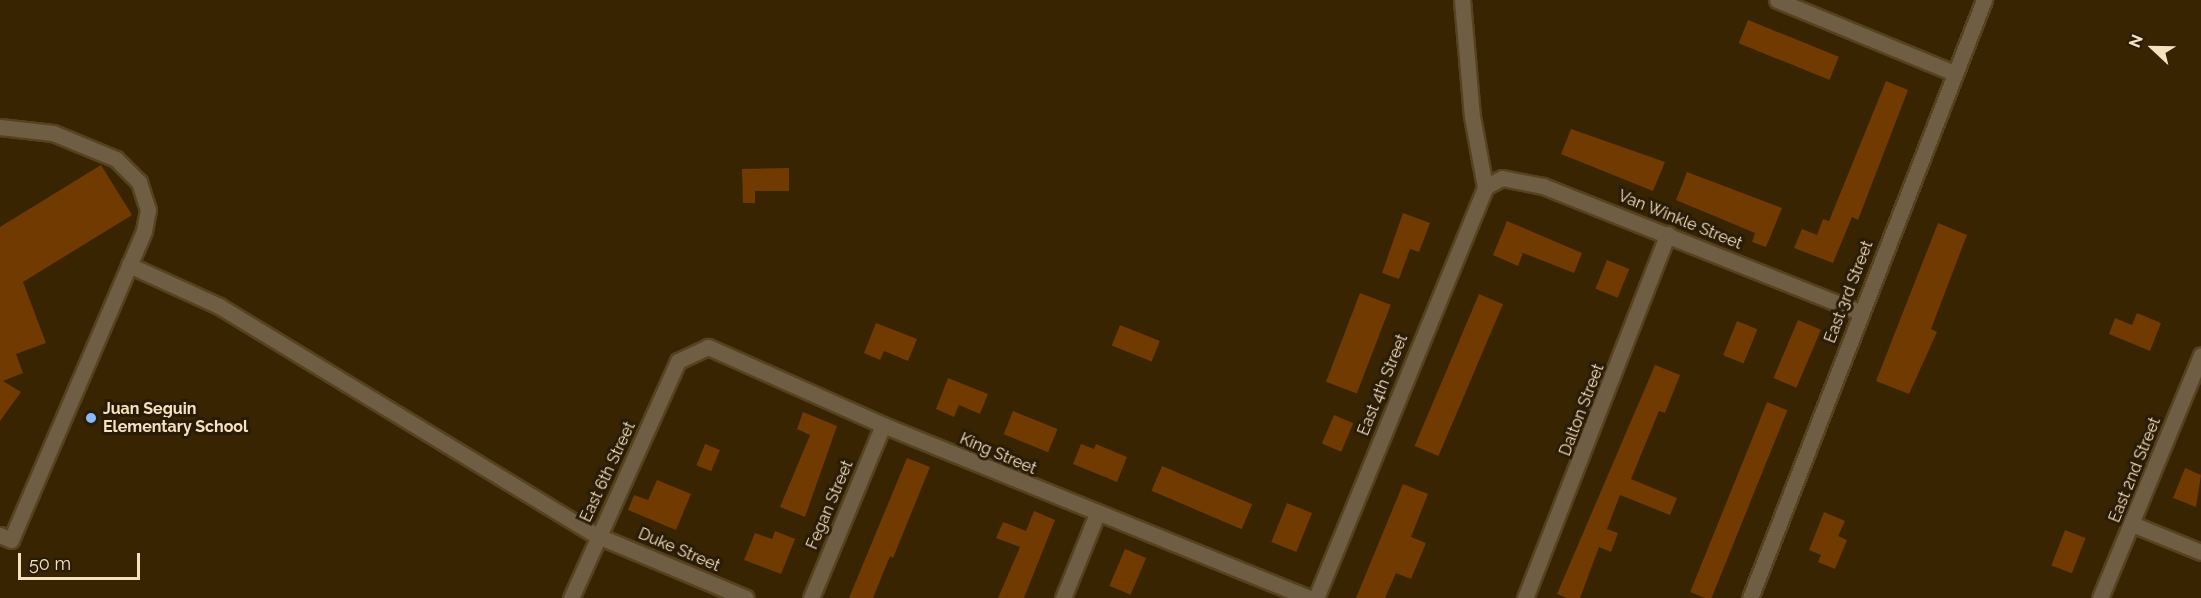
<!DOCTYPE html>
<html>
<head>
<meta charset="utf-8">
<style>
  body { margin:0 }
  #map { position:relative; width:2201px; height:598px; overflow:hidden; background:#382400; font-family:Raleway,sans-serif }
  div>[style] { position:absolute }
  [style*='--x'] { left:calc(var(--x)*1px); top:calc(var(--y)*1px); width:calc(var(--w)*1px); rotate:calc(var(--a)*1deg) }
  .building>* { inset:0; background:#713a01; transform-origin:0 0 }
  .roads { filter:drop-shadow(2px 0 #57421f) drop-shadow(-2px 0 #57421f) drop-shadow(0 2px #57421f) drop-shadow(0 -2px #57421f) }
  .minor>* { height:15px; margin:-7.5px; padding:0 7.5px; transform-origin:7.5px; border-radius:7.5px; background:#6f5e44 }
  .dots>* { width:16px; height:16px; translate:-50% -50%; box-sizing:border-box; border:3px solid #291c07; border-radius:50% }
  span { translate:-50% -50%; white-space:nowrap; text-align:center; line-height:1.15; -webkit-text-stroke:6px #291c07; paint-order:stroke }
  .street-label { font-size:16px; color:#f7e1c1 }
  .poi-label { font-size:16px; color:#f7e1c1; font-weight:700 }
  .left { translate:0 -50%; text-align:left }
  .north { position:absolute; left:2123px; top:18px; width:60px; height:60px; -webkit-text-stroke:4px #291c07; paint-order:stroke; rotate:292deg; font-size:16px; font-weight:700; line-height:24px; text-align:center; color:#f7e1c1 }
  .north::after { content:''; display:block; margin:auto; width:21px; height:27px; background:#f7e1c1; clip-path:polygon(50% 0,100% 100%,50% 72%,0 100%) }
  .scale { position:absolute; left:18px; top:553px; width:122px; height:27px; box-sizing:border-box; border:3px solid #f7e1c1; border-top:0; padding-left:8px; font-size:18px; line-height:21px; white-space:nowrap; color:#f7e1c1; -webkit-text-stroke:4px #291c07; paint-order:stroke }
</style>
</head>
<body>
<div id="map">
  <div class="building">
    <i style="left:1748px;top:20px;width:98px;height:25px;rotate:22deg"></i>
    <i style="clip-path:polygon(1886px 81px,1908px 90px,1858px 220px,1852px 217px,1833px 263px,1794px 248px,1802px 229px,1817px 235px,1823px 219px,1829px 221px)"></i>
    <i style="clip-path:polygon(1571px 129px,1665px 162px,1653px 191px,1561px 154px)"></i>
    <i style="clip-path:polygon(101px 165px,132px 215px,23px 282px,46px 343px,16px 354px,23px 373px,3px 381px,21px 392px,0 421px,0 227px)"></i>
    <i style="clip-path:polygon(789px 168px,789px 191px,755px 191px,755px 203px,743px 203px,742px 169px)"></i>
    <i style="clip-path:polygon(1687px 172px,1782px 208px,1766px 247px,1752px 242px,1755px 233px,1676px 200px)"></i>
    <i style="clip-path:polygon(1403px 213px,1430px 223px,1419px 252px,1410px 249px,1399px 279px,1382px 273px)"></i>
    <i style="clip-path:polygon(1507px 221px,1582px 253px,1574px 273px,1523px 253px,1518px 266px,1493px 255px)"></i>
    <i style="clip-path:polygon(1938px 223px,1967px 235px,1931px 329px,1937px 332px,1909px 394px,1876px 381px)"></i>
    <i style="left:1607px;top:260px;width:24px;height:31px;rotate:22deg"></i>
    <i style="left:1360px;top:293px;width:33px;height:95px;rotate:21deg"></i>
    <i style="left:1479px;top:294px;width:26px;height:165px;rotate:23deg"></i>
    <i style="clip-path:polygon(2137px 313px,2161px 323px,2150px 351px,2109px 334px,2115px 318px,2132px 325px)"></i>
    <i style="left:1798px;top:320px;width:25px;height:63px;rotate:23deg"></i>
    <i style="left:1737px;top:321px;width:22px;height:37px;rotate:22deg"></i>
    <i style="clip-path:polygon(876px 323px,917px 339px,908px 361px,884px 351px,880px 360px,864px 353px)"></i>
    <i style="left:1120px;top:325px;width:43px;height:22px;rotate:22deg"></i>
    <i style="clip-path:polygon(1655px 365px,1680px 375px,1665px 413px,1659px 411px,1631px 479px,1677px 498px,1670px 515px,1620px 495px,1607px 529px,1618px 533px,1611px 552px,1599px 547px,1580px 598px,1567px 598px,1557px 594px)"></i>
    <i style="clip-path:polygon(948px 378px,988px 394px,980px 414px,959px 405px,954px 417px,936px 409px)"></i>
    <i style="left:1767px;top:402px;width:22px;height:205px;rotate:22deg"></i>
    <i style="left:1013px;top:411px;width:48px;height:25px;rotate:22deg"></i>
    <i style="clip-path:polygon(803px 412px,837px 426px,805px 517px,780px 507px,810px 435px,797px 429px)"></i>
    <i style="left:1334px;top:415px;width:21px;height:31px;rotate:23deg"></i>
    <i style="left:705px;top:444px;width:16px;height:23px;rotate:22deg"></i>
    <i style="clip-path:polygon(1081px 444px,1094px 449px,1096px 444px,1127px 457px,1117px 482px,1073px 464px)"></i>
    <i style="clip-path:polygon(907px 458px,930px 467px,893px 558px,890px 556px,873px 598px,849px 598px)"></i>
    <i style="left:1162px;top:466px;width:98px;height:27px;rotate:23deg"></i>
    <i style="clip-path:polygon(2185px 468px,2201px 475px,2196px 507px,2173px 498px)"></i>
    <i style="clip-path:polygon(657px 480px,691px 494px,676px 530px,628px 510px,634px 495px,648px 500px)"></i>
    <i style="clip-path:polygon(1403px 484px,1428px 494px,1411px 537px,1426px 543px,1411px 579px,1396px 573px,1385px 598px,1356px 598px)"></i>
    <i style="left:1287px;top:503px;width:27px;height:42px;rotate:22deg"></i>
    <i style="clip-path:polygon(1034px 511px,1055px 520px,1024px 598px,998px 598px,1020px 547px,996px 538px,1003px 522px,1026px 531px)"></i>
    <i style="clip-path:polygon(1824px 512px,1845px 521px,1838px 536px,1847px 540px,1835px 569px,1818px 562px,1821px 555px,1809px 550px)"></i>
    <i style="left:2065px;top:530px;width:22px;height:38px;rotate:21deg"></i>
    <i style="clip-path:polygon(775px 531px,795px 539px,781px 574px,744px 560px,755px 533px,772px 539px)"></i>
    <i style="left:1125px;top:549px;width:23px;height:40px;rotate:23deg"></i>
  </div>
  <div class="roads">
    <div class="minor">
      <i style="--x:1462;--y:0;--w:116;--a:85.1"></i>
      <i style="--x:1472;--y:116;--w:72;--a:79.6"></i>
      <i style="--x:1777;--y:0;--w:191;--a:22.4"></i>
      <i style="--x:0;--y:127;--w:53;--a:6.5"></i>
      <i style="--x:53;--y:133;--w:68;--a:22.4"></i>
      <i style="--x:116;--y:159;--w:33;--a:45"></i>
      <i style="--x:139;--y:182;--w:29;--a:72"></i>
      <i style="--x:148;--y:210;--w:21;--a:101"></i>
      <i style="--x:144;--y:231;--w:336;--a:113.3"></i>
      <i style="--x:11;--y:540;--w:12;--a:-156"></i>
      <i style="--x:1485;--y:187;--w:19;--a:-28"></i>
      <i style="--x:1502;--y:178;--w:42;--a:11"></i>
      <i style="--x:1543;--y:186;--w:341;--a:21.7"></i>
      <i style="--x:129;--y:265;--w:99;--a:24.5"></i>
      <i style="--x:219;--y:306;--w:443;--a:31.3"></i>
      <i style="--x:598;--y:536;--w:160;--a:22.7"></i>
      <i style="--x:2132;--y:524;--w:74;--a:22.1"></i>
      <i style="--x:571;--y:598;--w:260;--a:-65.7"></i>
      <i style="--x:678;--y:361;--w:33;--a:-25"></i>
      <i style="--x:708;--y:347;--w:192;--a:24"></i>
      <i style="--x:883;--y:425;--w:460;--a:22.1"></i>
      <i style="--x:811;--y:598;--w:187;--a:-67.4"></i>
      <i style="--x:1063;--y:598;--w:91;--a:-68"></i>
      <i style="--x:1316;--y:598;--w:444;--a:-67.6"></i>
      <i style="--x:1525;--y:598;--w:391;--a:-68.6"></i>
      <i style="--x:1750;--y:598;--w:642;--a:-68.63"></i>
      <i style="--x:2100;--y:598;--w:263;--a:-67.4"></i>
    </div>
  </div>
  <div class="dots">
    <i style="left:91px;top:418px;background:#8bbafc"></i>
  </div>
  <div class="street-label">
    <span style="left:1680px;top:220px;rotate:22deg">Van Winkle Street</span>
    <span style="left:1849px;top:292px;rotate:-69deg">East 3rd Street</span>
    <span style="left:1383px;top:385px;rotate:-68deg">East 4th Street</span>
    <span style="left:1582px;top:410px;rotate:-69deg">Dalton Street</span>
    <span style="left:998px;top:454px;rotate:23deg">King Street</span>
    <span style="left:2135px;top:470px;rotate:-68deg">East 2nd Street</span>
    <span style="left:608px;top:472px;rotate:-65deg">East 6th Street</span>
    <span style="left:830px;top:505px;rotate:-67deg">Fegan Street</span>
    <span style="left:679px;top:550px;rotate:23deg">Duke Street</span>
  </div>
  <div class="poi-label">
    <span class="left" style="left:103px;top:418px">Juan Seguin<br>Elementary School</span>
  </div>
  <div class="north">N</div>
  <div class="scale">50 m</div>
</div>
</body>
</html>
